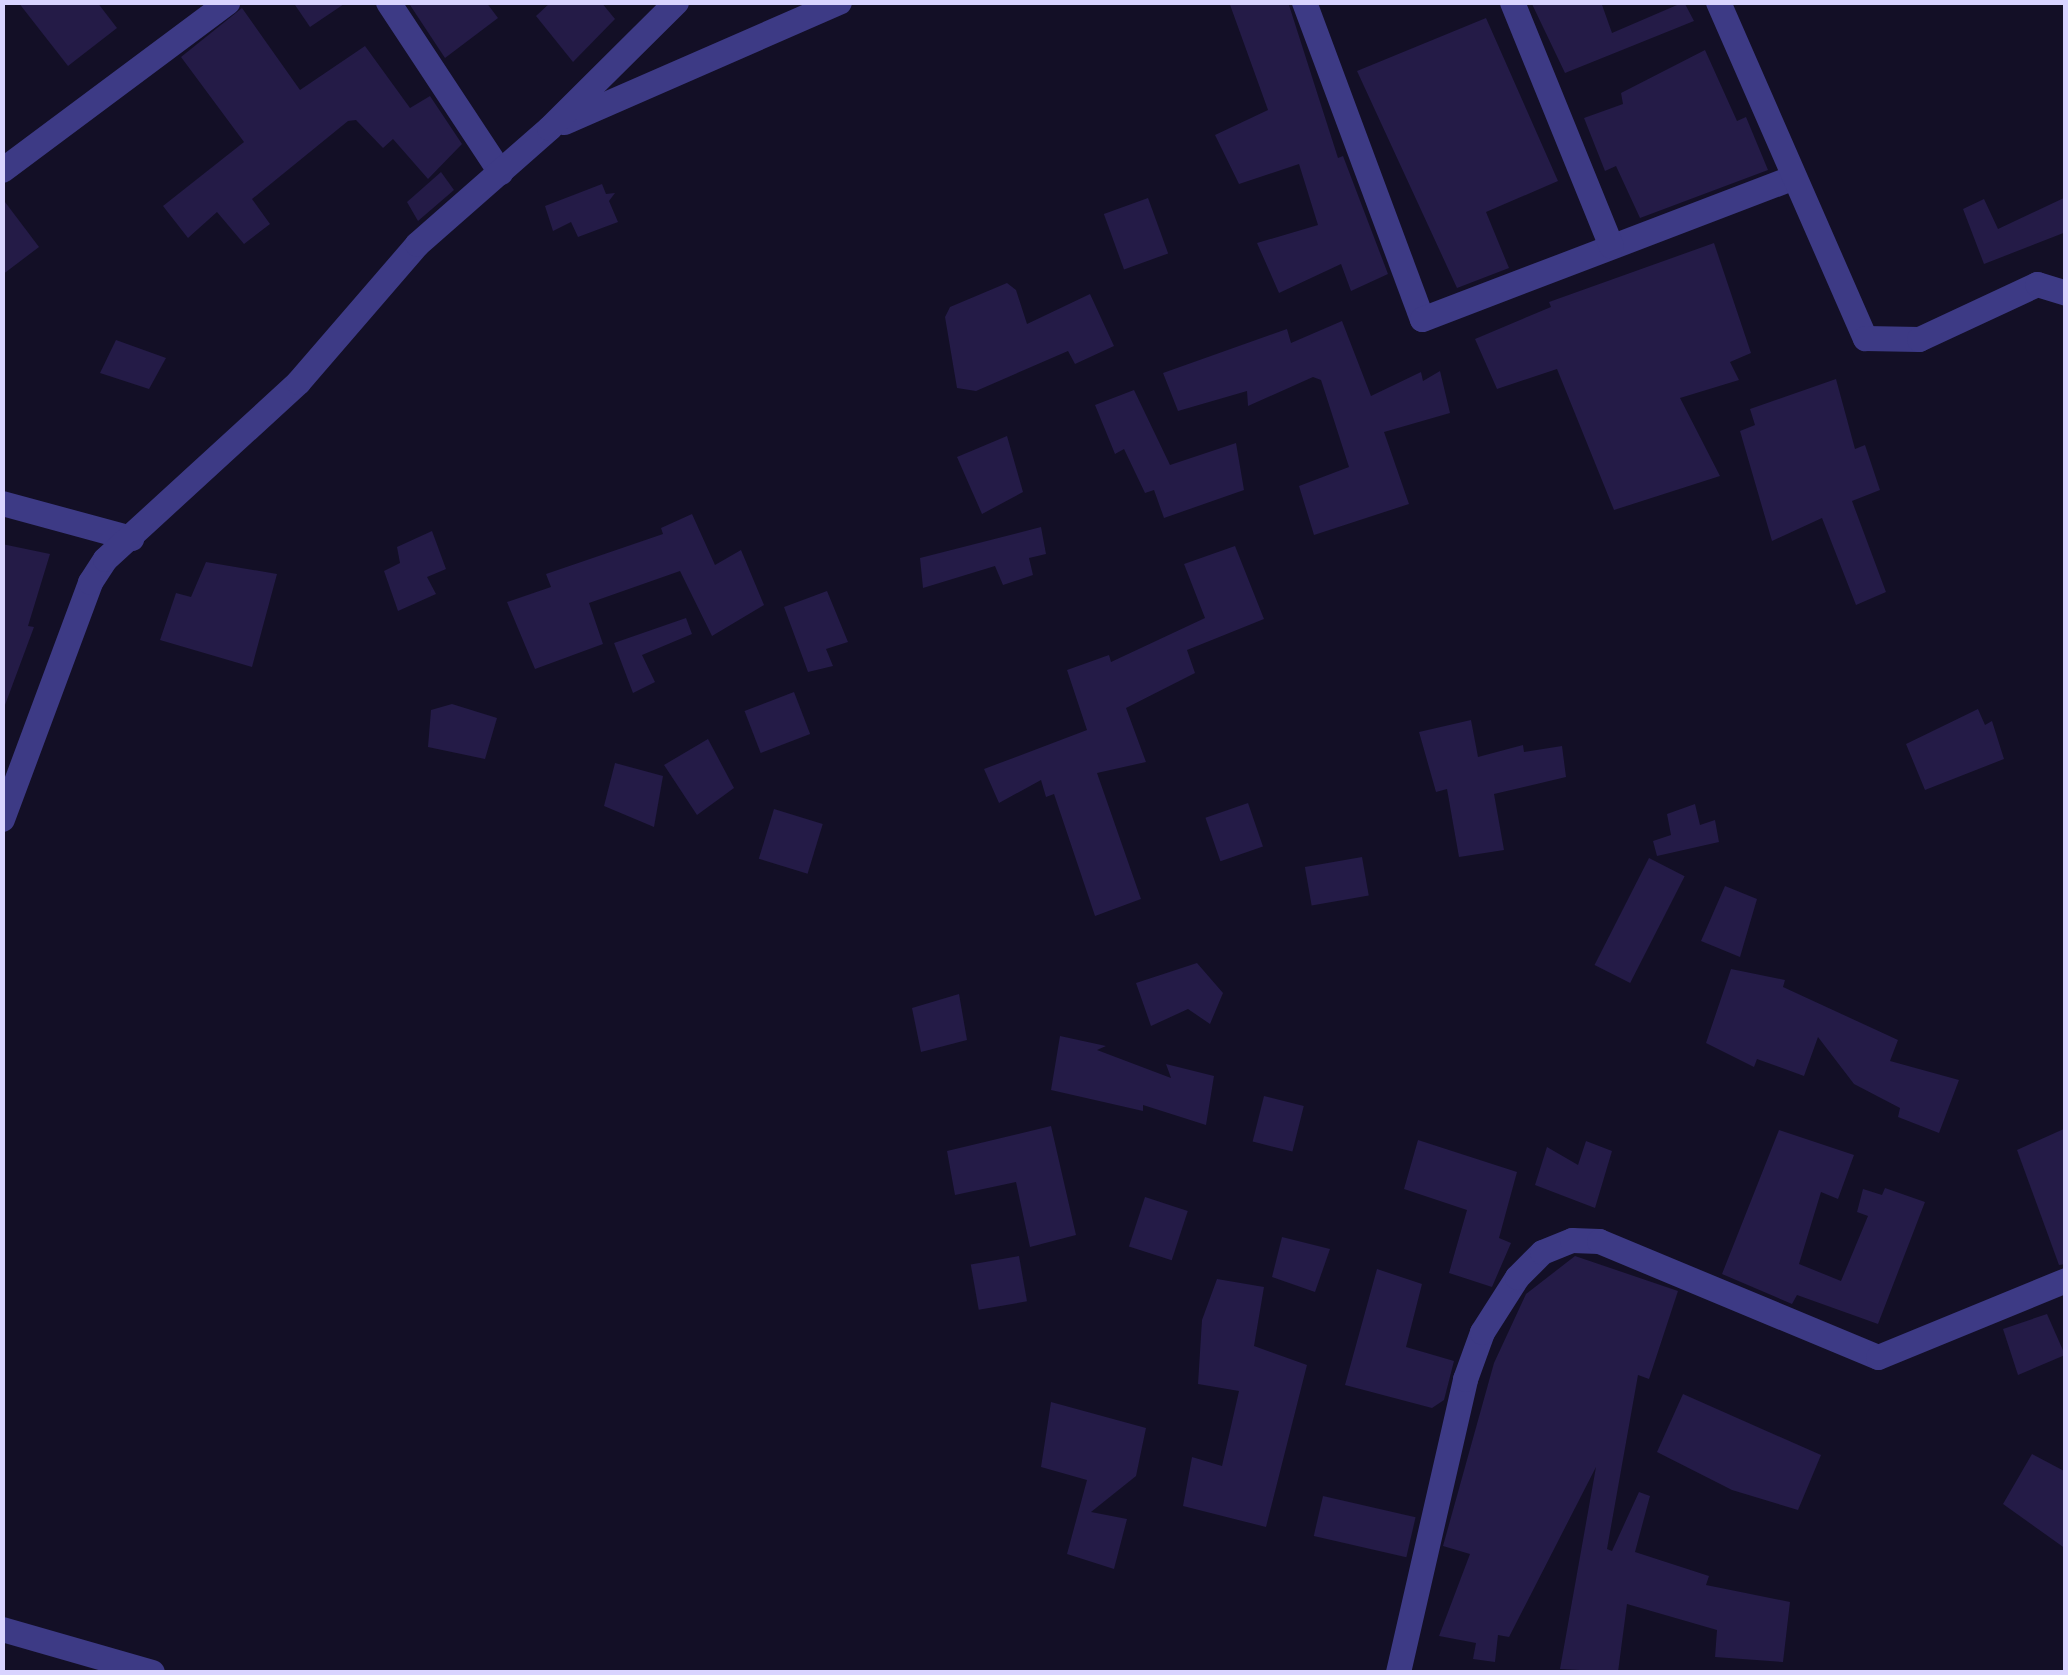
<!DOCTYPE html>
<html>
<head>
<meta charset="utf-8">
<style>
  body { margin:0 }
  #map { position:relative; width:2068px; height:1675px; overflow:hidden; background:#130f26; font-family:"Fira Sans",sans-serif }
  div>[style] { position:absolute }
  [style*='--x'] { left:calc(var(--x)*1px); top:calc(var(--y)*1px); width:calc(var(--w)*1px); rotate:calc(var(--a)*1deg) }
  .building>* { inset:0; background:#241b47; transform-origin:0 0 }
  .street>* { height:25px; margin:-12.5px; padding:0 12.5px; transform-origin:12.5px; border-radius:12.5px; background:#3d3a85 }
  span { translate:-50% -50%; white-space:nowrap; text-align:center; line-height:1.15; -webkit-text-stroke:8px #130f26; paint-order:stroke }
  .frame { position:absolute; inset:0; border:5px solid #d9d4ff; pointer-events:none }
</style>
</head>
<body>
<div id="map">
  <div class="building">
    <i style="clip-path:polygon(18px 2px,97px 2px,117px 28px,68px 66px)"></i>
    <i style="clip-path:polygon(293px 2px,347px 2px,310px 27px)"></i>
    <i style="clip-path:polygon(408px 2px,486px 2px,498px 18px,445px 58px)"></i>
    <i style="clip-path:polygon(551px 2px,601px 2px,615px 19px,573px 62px,536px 16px)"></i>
    <i style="clip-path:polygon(1229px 2px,1288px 2px,1338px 158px,1343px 156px,1388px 274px,1351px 291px,1341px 264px,1279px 293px,1257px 243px,1318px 225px,1299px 164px,1239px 184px,1215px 135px,1268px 110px)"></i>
    <i style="clip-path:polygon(1531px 2px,1601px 2px,1612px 33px,1684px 2px,1694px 21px,1565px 73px)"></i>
    <i style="clip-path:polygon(242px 8px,300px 90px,365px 46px,410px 108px,430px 96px,462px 144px,428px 179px,393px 139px,383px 148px,356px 120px,348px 121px,252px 199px,270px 224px,244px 244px,217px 212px,188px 238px,163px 206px,244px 142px,181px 57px)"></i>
    <i style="clip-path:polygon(1486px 18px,1558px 181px,1486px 212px,1509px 268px,1457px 288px,1357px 71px)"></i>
    <i style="clip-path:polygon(1705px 50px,1737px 121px,1746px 117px,1768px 170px,1640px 218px,1616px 166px,1605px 171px,1584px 118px,1623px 104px,1621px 93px)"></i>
    <i style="clip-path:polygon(441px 172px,454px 190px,418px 221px,407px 202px)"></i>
    <i style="clip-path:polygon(602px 184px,606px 194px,615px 193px,609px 201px,618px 222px,578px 237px,571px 222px,553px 231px,545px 206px)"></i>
    <i style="clip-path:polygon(2066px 197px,2066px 232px,1984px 264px,1963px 209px,1984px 199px,1998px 229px)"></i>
    <i style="clip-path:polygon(2px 198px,39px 247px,2px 275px)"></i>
    <i style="left:1148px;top:198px;width:59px;height:47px;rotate:70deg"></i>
    <i style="clip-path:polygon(1714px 243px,1751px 353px,1730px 362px,1739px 380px,1680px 398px,1720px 476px,1614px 510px,1557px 369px,1497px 389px,1475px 339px,1551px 307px,1549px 302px)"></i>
    <i style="clip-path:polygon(1007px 283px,1016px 290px,1027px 324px,1090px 294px,1114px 346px,1075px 364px,1068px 351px,976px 391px,957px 388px,945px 317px,950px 307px)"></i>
    <i style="clip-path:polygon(1342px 321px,1371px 396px,1421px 372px,1423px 381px,1440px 371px,1450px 413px,1384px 432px,1409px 504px,1314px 535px,1299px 486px,1349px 467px,1321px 380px,1313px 377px,1248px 406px,1247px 391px,1178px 411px,1163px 373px,1287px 329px,1291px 343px)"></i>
    <i style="clip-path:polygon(116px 340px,166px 358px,149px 389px,100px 373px)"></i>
    <i style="clip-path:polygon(1836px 379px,1855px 449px,1865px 445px,1880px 490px,1852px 501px,1886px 592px,1856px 605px,1822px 518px,1772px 541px,1740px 431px,1755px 425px,1750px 409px)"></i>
    <i style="clip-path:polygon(1134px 390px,1170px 465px,1236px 443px,1244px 490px,1164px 518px,1154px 490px,1145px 493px,1124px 449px,1115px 454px,1095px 405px)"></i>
    <i style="clip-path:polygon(1007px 436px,1023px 492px,982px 514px,957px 457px)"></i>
    <i style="clip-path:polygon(692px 514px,715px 565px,741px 550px,764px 605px,712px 636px,680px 571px,589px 603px,603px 644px,535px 669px,507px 602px,551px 587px,546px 574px,663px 534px,661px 528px)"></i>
    <i style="clip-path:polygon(1041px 527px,1046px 554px,1029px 558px,1033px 575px,1003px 585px,995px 566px,923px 588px,920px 558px)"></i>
    <i style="clip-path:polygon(432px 531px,446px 569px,427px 577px,436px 594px,398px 611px,384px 571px,400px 563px,397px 547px)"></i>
    <i style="clip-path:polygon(2px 544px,50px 554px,28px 626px,34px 627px,5px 705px)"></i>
    <i style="clip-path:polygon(1235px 546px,1264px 619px,1187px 650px,1195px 673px,1126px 708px,1146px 762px,1097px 773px,1141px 899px,1095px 916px,1054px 794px,1046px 797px,1041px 780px,999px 803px,984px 769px,1087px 730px,1067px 670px,1109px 655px,1111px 662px,1205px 618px,1184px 564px)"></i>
    <i style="clip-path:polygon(206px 562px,277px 574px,252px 667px,160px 640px,176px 593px,191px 597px)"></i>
    <i style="clip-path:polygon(827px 591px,848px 642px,826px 649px,833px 666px,808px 672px,784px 607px)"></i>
    <i style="clip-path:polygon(686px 618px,692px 634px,642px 655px,655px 682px,633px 693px,614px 643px)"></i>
    <i style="left:794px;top:692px;width:45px;height:53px;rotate:69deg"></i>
    <i style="clip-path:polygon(452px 704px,497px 718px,485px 759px,428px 747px,431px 710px)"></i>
    <i style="clip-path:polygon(1978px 709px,1985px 725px,1992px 721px,2004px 759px,1925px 790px,1906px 744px)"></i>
    <i style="clip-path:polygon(1471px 720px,1478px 757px,1523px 745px,1524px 752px,1562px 746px,1566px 777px,1494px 794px,1504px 850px,1459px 857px,1447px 789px,1436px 792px,1419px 732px)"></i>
    <i style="clip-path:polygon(708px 739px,734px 788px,697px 815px,664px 765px)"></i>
    <i style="clip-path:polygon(615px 763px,663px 776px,654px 827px,604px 806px)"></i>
    <i style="left:1248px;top:803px;width:46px;height:45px;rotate:71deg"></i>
    <i style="clip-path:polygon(1695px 804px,1700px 825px,1715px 820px,1719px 842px,1657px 856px,1653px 841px,1671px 835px,1667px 814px)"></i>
    <i style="left:774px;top:809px;width:51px;height:52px;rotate:17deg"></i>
    <i style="left:1362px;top:857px;width:39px;height:58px;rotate:80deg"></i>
    <i style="left:1649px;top:858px;width:40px;height:120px;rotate:27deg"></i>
    <i style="clip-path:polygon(1725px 886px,1757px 899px,1740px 957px,1701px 941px)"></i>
    <i style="clip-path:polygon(1197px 963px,1223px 993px,1210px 1024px,1188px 1009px,1151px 1026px,1136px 983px)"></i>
    <i style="clip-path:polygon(1731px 969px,1785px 980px,1783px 987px,1898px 1040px,1890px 1061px,1959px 1080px,1939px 1133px,1898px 1117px,1900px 1108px,1854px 1084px,1818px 1037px,1804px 1076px,1757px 1059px,1754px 1067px,1706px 1043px)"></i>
    <i style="clip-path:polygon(959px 994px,967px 1040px,921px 1052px,912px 1008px)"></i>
    <i style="clip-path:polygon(1060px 1036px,1106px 1046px,1097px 1050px,1171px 1078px,1166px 1064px,1214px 1076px,1206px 1125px,1143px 1105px,1143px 1111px,1051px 1090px)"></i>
    <i style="left:1264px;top:1096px;width:41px;height:47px;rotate:14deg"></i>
    <i style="clip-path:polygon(1051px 1126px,1076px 1235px,1030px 1247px,1016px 1182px,955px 1195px,947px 1151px)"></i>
    <i style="clip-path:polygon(2066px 1128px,2066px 1264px,2059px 1265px,2017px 1150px)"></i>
    <i style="clip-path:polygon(1779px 1130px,1854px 1155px,1838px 1199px,1821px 1192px,1799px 1264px,1841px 1281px,1868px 1216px,1857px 1212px,1863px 1189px,1882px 1195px,1885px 1188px,1925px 1202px,1878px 1324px,1797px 1295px,1792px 1304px,1722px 1274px)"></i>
    <i style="clip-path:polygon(1418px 1140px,1517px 1172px,1499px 1238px,1511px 1243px,1492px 1287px,1449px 1273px,1467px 1210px,1404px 1189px)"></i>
    <i style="clip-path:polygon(1586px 1141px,1612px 1151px,1595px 1208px,1535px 1185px,1547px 1147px,1578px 1165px)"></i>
    <i style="left:1145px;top:1197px;width:45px;height:52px;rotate:18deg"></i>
    <i style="clip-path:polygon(1282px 1237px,1330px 1249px,1315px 1292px,1272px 1277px)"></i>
    <i style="left:1019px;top:1256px;width:46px;height:49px;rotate:80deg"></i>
    <i style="clip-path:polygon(1575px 1256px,1678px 1291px,1649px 1379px,1638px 1375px,1607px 1549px,1612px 1551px,1639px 1492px,1650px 1496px,1635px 1552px,1709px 1576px,1706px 1585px,1790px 1602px,1783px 1662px,1715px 1657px,1717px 1630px,1627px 1604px,1618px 1672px,1560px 1669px,1596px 1467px,1509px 1637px,1498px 1635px,1495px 1662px,1473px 1659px,1476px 1643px,1439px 1636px,1470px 1554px,1443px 1546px,1494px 1363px,1526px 1294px)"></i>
    <i style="clip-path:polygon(1377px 1269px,1422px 1284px,1406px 1347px,1454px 1361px,1444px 1400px,1432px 1408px,1345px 1385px)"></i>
    <i style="clip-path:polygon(1217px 1279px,1264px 1287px,1254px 1346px,1307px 1365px,1266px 1527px,1183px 1506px,1192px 1457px,1222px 1466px,1239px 1391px,1198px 1384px,1202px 1320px)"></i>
    <i style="clip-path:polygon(2047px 1314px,2065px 1355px,2018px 1375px,2003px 1329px)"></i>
    <i style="clip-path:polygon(1683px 1394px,1821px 1455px,1798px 1510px,1732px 1490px,1657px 1452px)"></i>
    <i style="clip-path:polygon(1051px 1402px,1146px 1428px,1136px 1476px,1091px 1512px,1127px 1519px,1114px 1569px,1067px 1554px,1087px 1480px,1041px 1467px)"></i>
    <i style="clip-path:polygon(2032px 1454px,2066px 1472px,2066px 1549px,2003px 1504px)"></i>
    <i style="left:1323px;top:1496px;width:95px;height:41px;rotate:13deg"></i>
  </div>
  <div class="street">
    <i style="--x:388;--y:2;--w:204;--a:56.6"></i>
    <i style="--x:1304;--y:2;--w:338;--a:69.6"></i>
    <i style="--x:1422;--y:319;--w:398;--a:-20.9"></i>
    <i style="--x:1512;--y:2;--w:263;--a:67.9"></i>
    <i style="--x:1718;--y:2;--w:367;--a:66.4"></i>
    <i style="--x:1865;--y:338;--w:54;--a:1.1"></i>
    <i style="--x:1919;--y:339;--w:130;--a:-25"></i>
    <i style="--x:2037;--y:284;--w:30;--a:17"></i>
    <i style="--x:564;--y:122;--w:300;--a:-23.6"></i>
    <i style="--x:2;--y:170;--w:281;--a:-36.7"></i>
    <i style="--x:2;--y:503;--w:134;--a:15.2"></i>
    <i style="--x:2;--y:819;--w:253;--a:-69.6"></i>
    <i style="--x:90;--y:582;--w:27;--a:-57"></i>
    <i style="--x:105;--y:559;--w:262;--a:-42.5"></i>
    <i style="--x:298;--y:382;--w:182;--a:-49.2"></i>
    <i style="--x:417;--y:244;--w:176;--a:-41.3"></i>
    <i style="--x:549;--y:128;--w:179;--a:-44.8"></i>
    <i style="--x:2;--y:1629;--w:156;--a:16"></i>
    <i style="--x:1398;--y:1672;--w:301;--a:-77.1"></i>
    <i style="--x:1465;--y:1379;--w:50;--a:-70.1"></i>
    <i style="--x:1482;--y:1332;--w:65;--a:-57.5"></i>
    <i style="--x:1517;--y:1277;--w:35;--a:-45"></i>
    <i style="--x:1542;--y:1252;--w:32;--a:-22"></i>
    <i style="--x:1572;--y:1240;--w:27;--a:2"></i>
    <i style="--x:1599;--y:1241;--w:302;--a:22.6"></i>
    <i style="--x:1878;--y:1357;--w:203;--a:-22.3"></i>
  </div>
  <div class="frame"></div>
</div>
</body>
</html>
